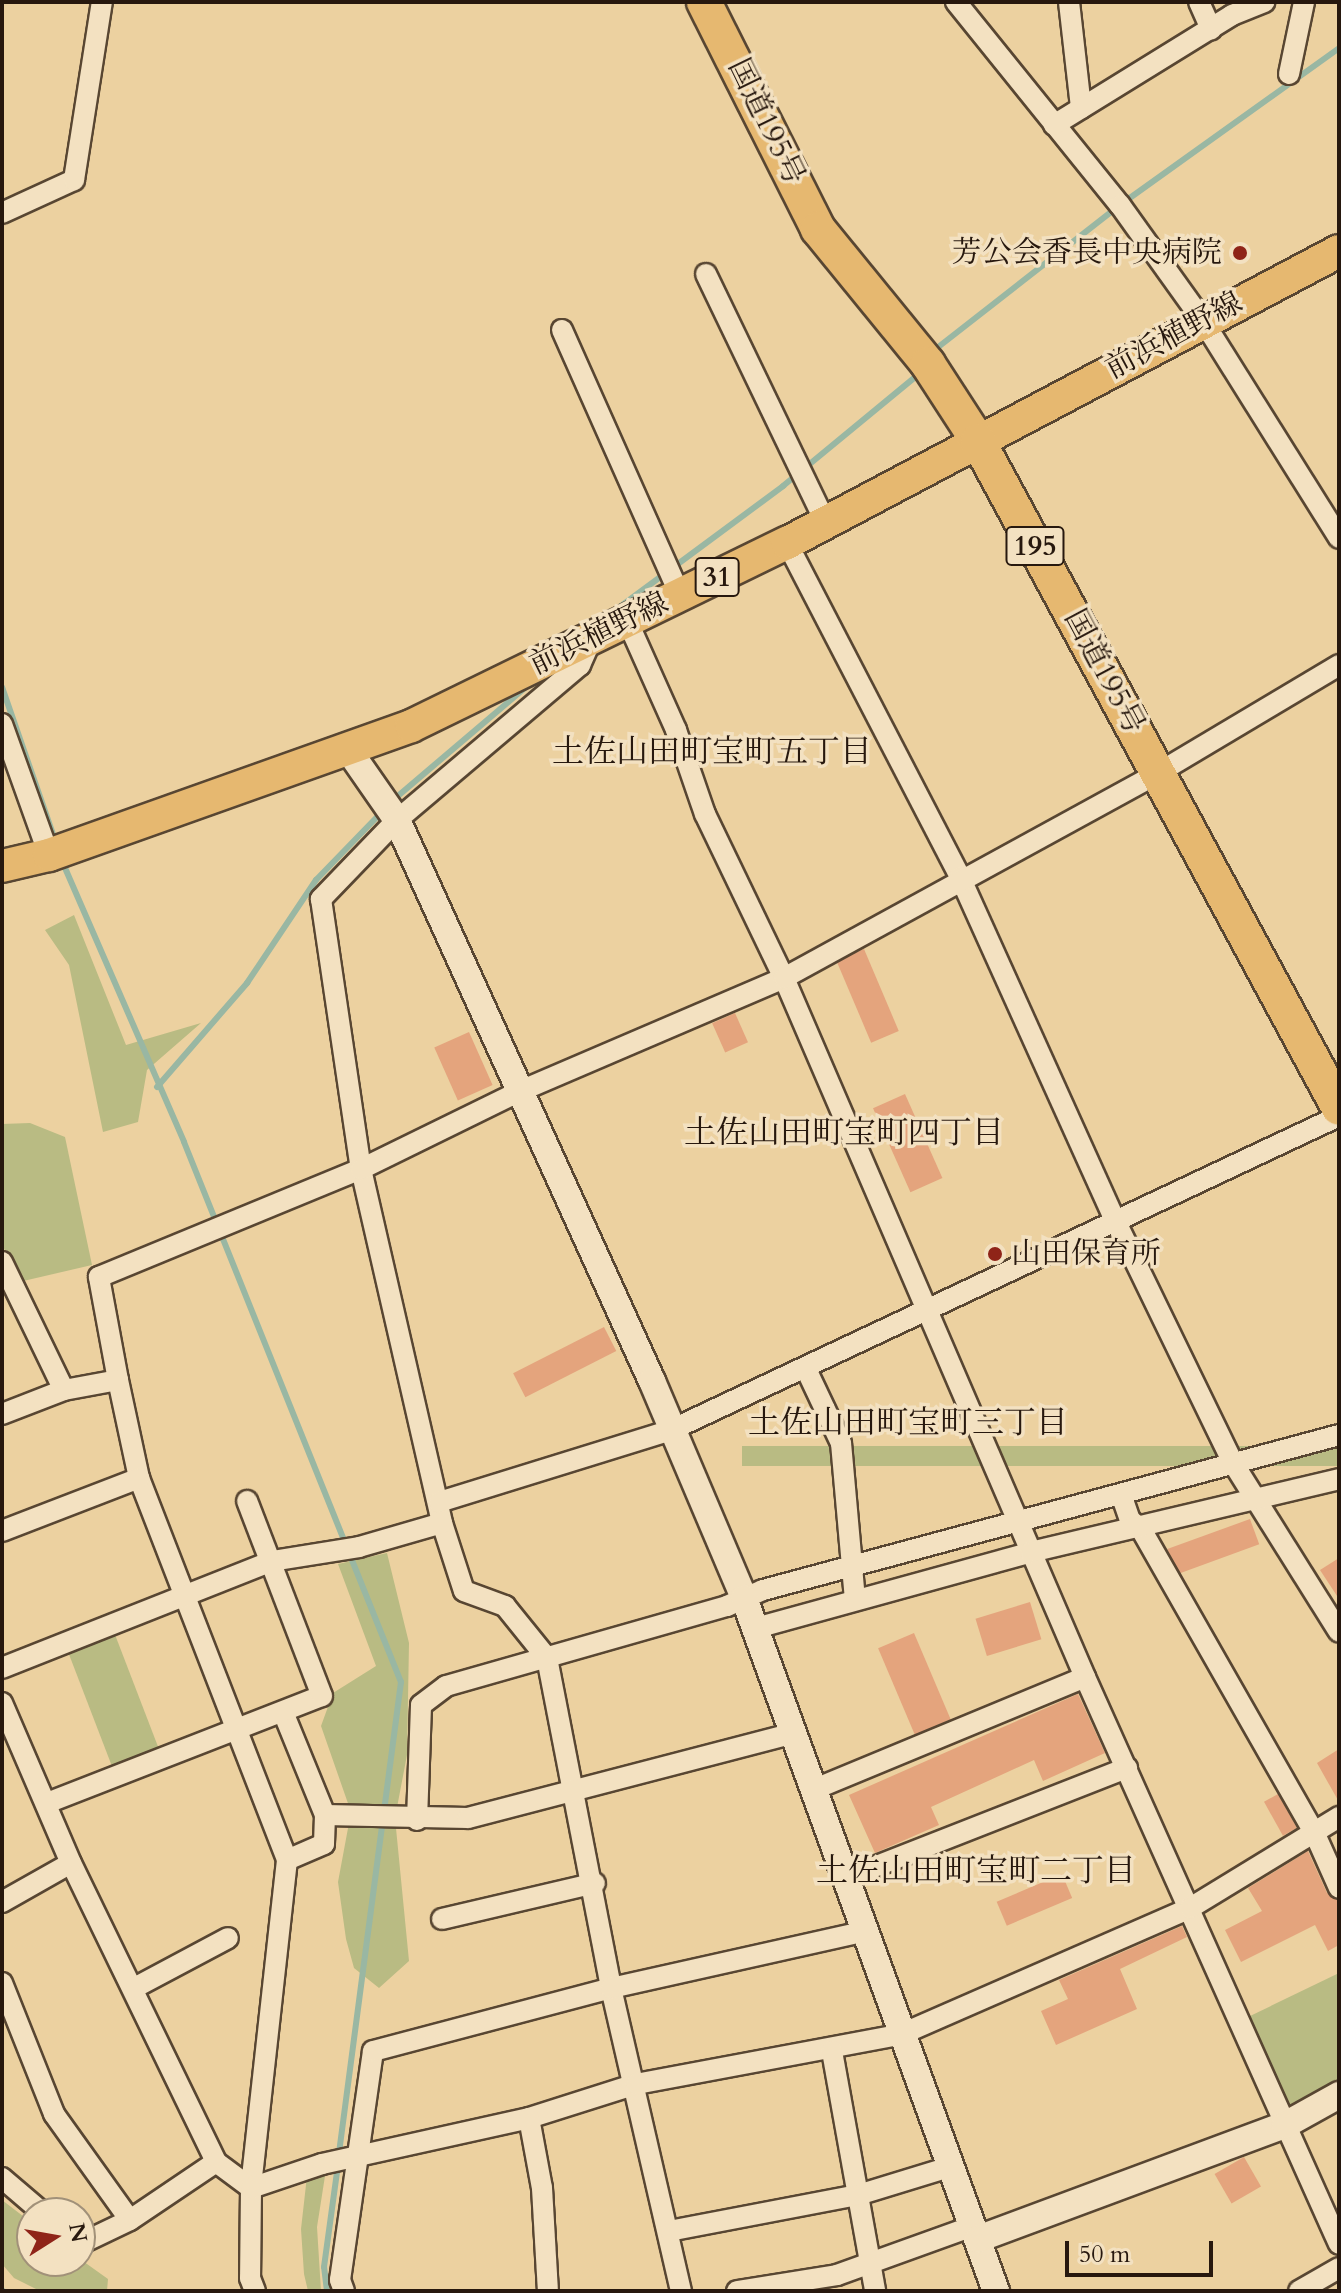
<!DOCTYPE html>
<html>
<head>
<meta charset="utf-8">
<style>
  body { margin:0 }
  #map { position:relative; width:1341px; height:2293px; overflow:hidden; background:#ecd1a0; font-family:Cardo,"Noto Serif JP",serif }
  div>[style] { position:absolute }
  [style*='--x'] { left:calc(var(--x)*1px); top:calc(var(--y)*1px); width:calc(var(--w)*1px); rotate:calc(var(--a)*1deg) }
  .green>* { inset:0; background:#b9bb83; transform-origin:0 0 }
  .stream>* { height:6px; margin:-3px; padding:0 3px; transform-origin:3px; border-radius:3px; background:#99b7a3 }
  .building>* { inset:0; background:#e4a47d; transform-origin:0 0 }
  .roads { filter:drop-shadow(2px 0 #584632) drop-shadow(-2px 0 #584632) drop-shadow(0 2px #584632) drop-shadow(0 -2px #584632) }
  .minor>* { height:20px; margin:-10px; padding:0 10px; transform-origin:10px; border-radius:10px; background:#f3e1c1 }
  .tertiary>* { height:26px; margin:-13px; padding:0 13px; transform-origin:13px; border-radius:13px; background:#f3e1c1 }
  .primary>* { height:32px; margin:-16px; padding:0 16px; transform-origin:16px; border-radius:16px; background:#e6b870 }
  .trunk>* { height:34px; margin:-17px; padding:0 17px; transform-origin:17px; border-radius:17px; background:#e6b870 }
  .dots>* { width:22px; height:22px; translate:-50% -50%; box-sizing:border-box; border:4px solid #f3e1c1; border-radius:50% }
  span { translate:-50% -50%; white-space:nowrap; text-align:center; line-height:1.15; -webkit-text-stroke:7px #f3e1c1; paint-order:stroke }
  .shield-label span { padding:2px 6px; background:#f3e1c1; border:2px solid; border-radius:6px; -webkit-text-stroke-width:0 }
  .shield-label { font-size:28px; color:#27180e; font-weight:700 }
  .street-label { font-size:30px; color:#27180e }
  .poi-label { font-size:30px; color:#27180e }
  .right { translate:-100% -50%; text-align:right }
  .left { translate:0 -50%; text-align:left }
  .neighbourhood-label { font-size:32px; color:#27180e }
  .frame { position:absolute; inset:0; border:4px solid #27180e; pointer-events:none }
  .north { position:absolute; left:16px; top:2197px; width:80px; height:80px; box-sizing:border-box; background:#f3e1c1; border:2px solid #a19179; border-radius:50%; rotate:79deg; font-size:22px; font-weight:700; line-height:32px; text-align:center; color:#27180e }
  .north::after { content:''; display:block; margin:auto; width:28px; height:36px; background:#8f2418; clip-path:polygon(50% 0,100% 100%,50% 72%,0 100%) }
  .scale { position:absolute; left:1065px; top:2241px; width:148px; height:36px; box-sizing:border-box; border:4px solid #27180e; border-top:0; padding-left:10px; font-size:24px; line-height:28px; white-space:nowrap; color:#27180e; -webkit-text-stroke:6px #f3e1c1; paint-order:stroke }
</style>
</head>
<body>
<div id="map">
  <div class="green">
    <i style="clip-path:polygon(74px 915px,126px 1045px,201px 1023px,147px 1070px,138px 1122px,103px 1132px,69px 965px,45px 930px)"></i>
    <i style="clip-path:polygon(30px 1123px,65px 1137px,92px 1265px,19px 1282px,2px 1244px,2px 1124px)"></i>
    <i style="left:1339px;top:1446px;width:20px;height:597px;rotate:90deg"></i>
    <i style="clip-path:polygon(387px 1553px,409px 1643px,407px 1755px,395px 1818px,409px 1961px,379px 1988px,354px 1968px,346px 1939px,338px 1882px,351px 1812px,321px 1726px,333px 1693px,376px 1666px,338px 1564px)"></i>
    <i style="left:114px;top:1632px;width:127px;height:50px;rotate:69deg"></i>
    <i style="clip-path:polygon(1339px 1973px,1339px 2084px,1288px 2110px,1248px 2017px)"></i>
    <i style="clip-path:polygon(307px 2176px,325px 2176px,317px 2227px,321px 2291px,308px 2291px,304px 2274px,301px 2229px)"></i>
    <i style="clip-path:polygon(2px 2200px,32px 2223px,32px 2261px,80px 2259px,108px 2279px,107px 2291px,40px 2291px,14px 2278px,2px 2264px)"></i>
  </div>
  <div class="stream">
    <i style="--x:937;--y:348;--w:232;--a:-38"></i>
    <i style="--x:1120;--y:205;--w:269;--a:-35.6"></i>
    <i style="--x:617;--y:609;--w:207;--a:-36.5"></i>
    <i style="--x:783;--y:486;--w:170;--a:-39.5"></i>
    <i style="--x:2;--y:687;--w:165;--a:70.9"></i>
    <i style="--x:392;--y:801;--w:177;--a:-40.4"></i>
    <i style="--x:62;--y:861;--w:306;--a:66.5"></i>
    <i style="--x:184;--y:1142;--w:582;--a:68.11"></i>
    <i style="--x:401;--y:1682;--w:476;--a:97.5"></i>
    <i style="--x:157;--y:1087;--w:138;--a:-49.1"></i>
    <i style="--x:247;--y:983;--w:124;--a:-56.2"></i>
    <i style="--x:316;--y:880;--w:95;--a:-45.9"></i>
    <i style="--x:2;--y:2290;--w:1;--a:45"></i>
    <i style="--x:327;--y:2291;--w:24;--a:-97"></i>
    <i style="--x:324;--y:2267;--w:103;--a:-82.2"></i>
  </div>
  <div class="building">
    <i style="left:864px;top:949px;width:89px;height:30px;rotate:67deg"></i>
    <i style="left:735px;top:1013px;width:32px;height:25px;rotate:66deg"></i>
    <i style="left:469px;top:1032px;width:58px;height:38px;rotate:66deg"></i>
    <i style="left:905px;top:1094px;width:92px;height:35px;rotate:66deg"></i>
    <i style="left:604px;top:1327px;width:27px;height:102px;rotate:63deg"></i>
    <i style="left:1250px;top:1519px;width:27px;height:88px;rotate:70deg"></i>
    <i style="clip-path:polygon(1339px 1558px,1339px 1599px,1320px 1570px)"></i>
    <i style="left:1030px;top:1602px;width:39px;height:57px;rotate:73deg"></i>
    <i style="left:914px;top:1633px;width:94px;height:39px;rotate:67deg"></i>
    <i style="clip-path:polygon(1078px 1694px,1105px 1753px,1043px 1781px,1034px 1760px,931px 1807px,939px 1825px,875px 1853px,849px 1795px)"></i>
    <i style="clip-path:polygon(1339px 1749px,1339px 1802px,1317px 1763px)"></i>
    <i style="left:1278px;top:1794px;width:39px;height:16px;rotate:61deg"></i>
    <i style="clip-path:polygon(1308px 1851px,1327px 1893px,1339px 1901px,1339px 1945px,1328px 1951px,1315px 1925px,1241px 1962px,1225px 1930px,1262px 1911px,1248px 1888px)"></i>
    <i style="left:1062px;top:1874px;width:26px;height:71px;rotate:67deg"></i>
    <i style="clip-path:polygon(1182px 1926px,1187px 1937px,1120px 1969px,1137px 2009px,1056px 2045px,1041px 2011px,1068px 1999px,1059px 1980px)"></i>
    <i style="left:1244px;top:2157px;width:34px;height:34px;rotate:60deg"></i>
  </div>
  <div class="roads">
    <div class="minor">
      <i style="--x:956;--y:2;--w:261;--a:51.1"></i>
      <i style="--x:1120;--y:205;--w:143;--a:54.4"></i>
      <i style="--x:1203;--y:321;--w:256;--a:57.9"></i>
      <i style="--x:1069;--y:2;--w:107;--a:83.5"></i>
      <i style="--x:1199;--y:2;--w:30;--a:66"></i>
      <i style="--x:1289;--y:74;--w:74;--a:-78.2"></i>
      <i style="--x:1054;--y:125;--w:209;--a:-31.7"></i>
      <i style="--x:1232;--y:15;--w:35;--a:-22"></i>
      <i style="--x:2;--y:213;--w:79;--a:-24.6"></i>
      <i style="--x:74;--y:180;--w:180;--a:-81.1"></i>
      <i style="--x:706;--y:274;--w:276;--a:64.3"></i>
      <i style="--x:562;--y:330;--w:290;--a:66"></i>
      <i style="--x:787;--y:543;--w:376;--a:62.6"></i>
      <i style="--x:960;--y:877;--w:379;--a:65.7"></i>
      <i style="--x:1116;--y:1222;--w:268;--a:64.1"></i>
      <i style="--x:1233;--y:1463;--w:199;--a:57.9"></i>
      <i style="--x:626;--y:618;--w:123;--a:65.9"></i>
      <i style="--x:676;--y:730;--w:89;--a:71"></i>
      <i style="--x:705;--y:814;--w:182;--a:64.3"></i>
      <i style="--x:784;--y:978;--w:761;--a:66.7"></i>
      <i style="--x:1085;--y:1677;--w:621;--a:65.87"></i>
      <i style="--x:592;--y:638;--w:30;--a:114"></i>
      <i style="--x:580;--y:665;--w:240;--a:139.7"></i>
      <i style="--x:397;--y:820;--w:110;--a:133.9"></i>
      <i style="--x:321;--y:899;--w:273;--a:81.6"></i>
      <i style="--x:361;--y:1169;--w:363;--a:77.1"></i>
      <i style="--x:442;--y:1523;--w:71;--a:72.1"></i>
      <i style="--x:464;--y:1591;--w:44;--a:20.1"></i>
      <i style="--x:505;--y:1606;--w:67;--a:51.1"></i>
      <i style="--x:547;--y:1658;--w:336;--a:79"></i>
      <i style="--x:611;--y:1988;--w:311;--a:77"></i>
      <i style="--x:2;--y:724;--w:139;--a:70.3"></i>
      <i style="--x:2;--y:1262;--w:142;--a:64.2"></i>
      <i style="--x:806;--y:1369;--w:82;--a:64.7"></i>
      <i style="--x:841;--y:1443;--w:157;--a:84.9"></i>
      <i style="--x:118;--y:1380;--w:105;--a:-100.5"></i>
      <i style="--x:99;--y:1277;--w:283;--a:-22.4"></i>
      <i style="--x:361;--y:1169;--w:175;--a:-26.1"></i>
      <i style="--x:518;--y:1092;--w:289;--a:-23.2"></i>
      <i style="--x:784;--y:978;--w:426;--a:-28.7"></i>
      <i style="--x:1158;--y:773;--w:211;--a:-30.8"></i>
      <i style="--x:2;--y:1414;--w:66;--a:-21.2"></i>
      <i style="--x:64;--y:1390;--w:55;--a:-10.5"></i>
      <i style="--x:118;--y:1380;--w:100;--a:77.9"></i>
      <i style="--x:139;--y:1478;--w:410;--a:68.8"></i>
      <i style="--x:287;--y:1860;--w:330;--a:96.3"></i>
      <i style="--x:251;--y:2188;--w:90;--a:90.6"></i>
      <i style="--x:250;--y:2278;--w:14;--a:69"></i>
      <i style="--x:1121;--y:1494;--w:28;--a:71"></i>
      <i style="--x:1130;--y:1520;--w:14;--a:39"></i>
      <i style="--x:1141;--y:1529;--w:349;--a:60.3"></i>
      <i style="--x:1314;--y:1832;--w:61;--a:65.9"></i>
      <i style="--x:439;--y:1502;--w:241;--a:-17.2"></i>
      <i style="--x:669;--y:1431;--w:740;--a:-25.18"></i>
      <i style="--x:2;--y:1531;--w:147;--a:-21.1"></i>
      <i style="--x:756;--y:1628;--w:285;--a:-15.4"></i>
      <i style="--x:1031;--y:1552;--w:317;--a:-13.3"></i>
      <i style="--x:2;--y:1668;--w:290;--a:-21.6"></i>
      <i style="--x:272;--y:1561;--w:88;--a:-9.1"></i>
      <i style="--x:359;--y:1547;--w:86;--a:-16.1"></i>
      <i style="--x:2;--y:1703;--w:174;--a:66.7"></i>
      <i style="--x:71;--y:1863;--w:332;--a:64.1"></i>
      <i style="--x:216;--y:2162;--w:44;--a:36.6"></i>
      <i style="--x:251;--y:2188;--w:75;--a:-18.7"></i>
      <i style="--x:322;--y:2164;--w:212;--a:-12.5"></i>
      <i style="--x:529;--y:2118;--w:112;--a:-17.6"></i>
      <i style="--x:636;--y:2084;--w:271;--a:-10.6"></i>
      <i style="--x:902;--y:2034;--w:314;--a:-23.6"></i>
      <i style="--x:1190;--y:1908;--w:175;--a:-31.4"></i>
      <i style="--x:283;--y:1712;--w:111;--a:67.8"></i>
      <i style="--x:325;--y:1815;--w:29;--a:92"></i>
      <i style="--x:324;--y:1844;--w:40;--a:156.6"></i>
      <i style="--x:815;--y:1789;--w:292;--a:-22.5"></i>
      <i style="--x:47;--y:1803;--w:295;--a:-21.3"></i>
      <i style="--x:322;--y:1696;--w:209;--a:-111"></i>
      <i style="--x:325;--y:1815;--w:143;--a:1.2"></i>
      <i style="--x:468;--y:1818;--w:337;--a:-14.6"></i>
      <i style="--x:417;--y:1820;--w:115;--a:-88"></i>
      <i style="--x:421;--y:1705;--w:31;--a:-37"></i>
      <i style="--x:446;--y:1686;--w:292;--a:-15.9"></i>
      <i style="--x:727;--y:1606;--w:39;--a:-24"></i>
      <i style="--x:763;--y:1590;--w:596;--a:-15.06"></i>
      <i style="--x:846;--y:1878;--w:302;--a:-21.4"></i>
      <i style="--x:2;--y:1902;--w:79;--a:-29.5"></i>
      <i style="--x:442;--y:1919;--w:157;--a:-13.2"></i>
      <i style="--x:2;--y:1983;--w:141;--a:68.3"></i>
      <i style="--x:54;--y:2114;--w:130;--a:54.4"></i>
      <i style="--x:130;--y:2220;--w:104;--a:-34"></i>
      <i style="--x:136;--y:1987;--w:104;--a:-28"></i>
      <i style="--x:832;--y:2051;--w:244;--a:79.8"></i>
      <i style="--x:529;--y:2118;--w:71;--a:79.5"></i>
      <i style="--x:542;--y:2188;--w:103;--a:86.7"></i>
      <i style="--x:2;--y:2178;--w:54;--a:40.5"></i>
      <i style="--x:669;--y:2231;--w:192;--a:-10.8"></i>
      <i style="--x:858;--y:2195;--w:99;--a:-17"></i>
      <i style="--x:80;--y:2244;--w:55;--a:-25.6"></i>
      <i style="--x:344;--y:2291;--w:12;--a:-110"></i>
      <i style="--x:340;--y:2280;--w:231;--a:-81.8"></i>
      <i style="--x:373;--y:2051;--w:246;--a:-14.8"></i>
      <i style="--x:611;--y:1988;--w:262;--a:-12.6"></i>
      <i style="--x:737;--y:2291;--w:101;--a:-9.1"></i>
      <i style="--x:837;--y:2275;--w:145;--a:-19.8"></i>
      <i style="--x:1299;--y:2291;--w:46;--a:-29.9"></i>
    </div>
    <div class="tertiary">
      <i style="--x:347;--y:748;--w:88;--a:55.2"></i>
      <i style="--x:397;--y:820;--w:616;--a:65.56"></i>
      <i style="--x:652;--y:1381;--w:236;--a:67"></i>
      <i style="--x:744;--y:1598;--w:737;--a:70.02"></i>
      <i style="--x:978;--y:2239;--w:327;--a:-20.4"></i>
      <i style="--x:1285;--y:2125;--w:62;--a:-29.1"></i>
    </div>
    <div class="primary">
      <i style="--x:2;--y:866;--w:48;--a:-13.2"></i>
      <i style="--x:49;--y:855;--w:384;--a:-19.6"></i>
      <i style="--x:411;--y:726;--w:418;--a:-26"></i>
      <i style="--x:787;--y:543;--w:624;--a:-27.88"></i>
    </div>
    <div class="trunk">
      <i style="--x:704;--y:2;--w:254;--a:63.3"></i>
      <i style="--x:818;--y:229;--w:174;--a:50.8"></i>
      <i style="--x:928;--y:364;--w:92;--a:57"></i>
      <i style="--x:978;--y:441;--w:758;--a:61.58"></i>
    </div>
  </div>
  <div class="dots">
    <i style="left:1240px;top:253px;background:#8f2418"></i>
    <i style="left:995px;top:1254px;background:#8f2418"></i>
  </div>
  <div class="shield-label">
    <span style="left:1035px;top:546px">195</span>
    <span style="left:717px;top:577px">31</span>
  </div>
  <div class="street-label">
    <span style="left:766px;top:122px;rotate:64deg">国道195号</span>
    <span style="left:1174px;top:336px;rotate:-28deg">前浜植野線</span>
    <span style="left:599px;top:634px;rotate:-26deg">前浜植野線</span>
    <span style="left:1104px;top:672px;rotate:62deg">国道195号</span>
  </div>
  <div class="poi-label">
    <span class="right" style="left:1222px;top:253px">芳公会香長中央病院</span>
    <span class="left" style="left:1011px;top:1254px">山田保育所</span>
  </div>
  <div class="neighbourhood-label">
    <span style="left:712px;top:752px">土佐山田町宝町五丁目</span>
    <span style="left:844px;top:1133px">土佐山田町宝町四丁目</span>
    <span style="left:908px;top:1423px">土佐山田町宝町三丁目</span>
    <span style="left:976px;top:1871px">土佐山田町宝町二丁目</span>
  </div>
  <div class="frame"></div>
  <div class="north">N</div>
  <div class="scale">50 m</div>
</div>
</body>
</html>
